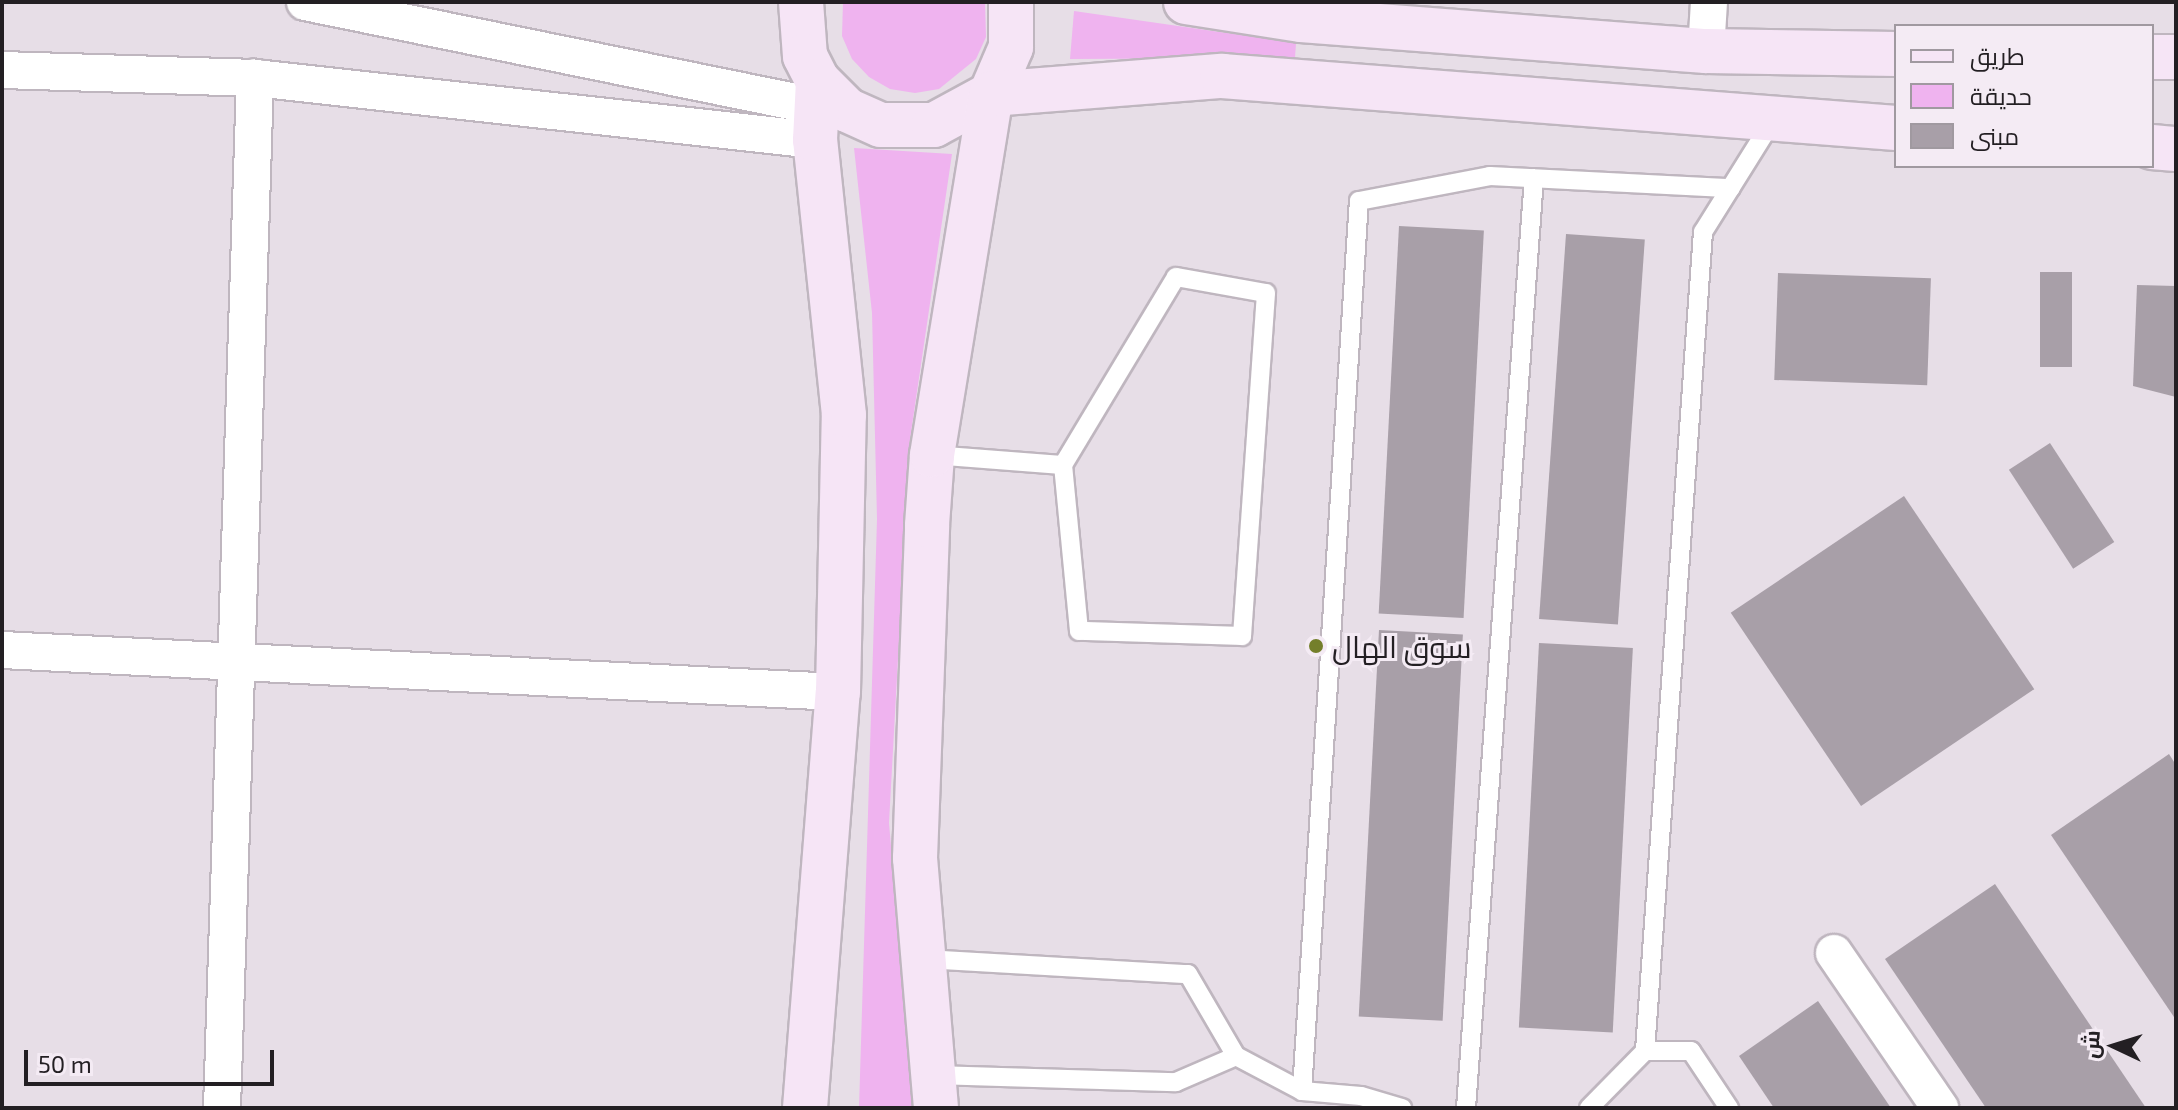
<!DOCTYPE html>
<html>
<head>
<meta charset="utf-8">
<style>
  body { margin:0 }
  #map { position:relative; width:2178px; height:1110px; overflow:hidden; background:#e7dee7; font-family:"Exo 2",Cairo,sans-serif }
  div>[style] { position:absolute }
  [style*='--x'] { left:calc(var(--x)*1px); top:calc(var(--y)*1px); width:calc(var(--w)*1px); rotate:calc(var(--a)*1deg) }
  .green>* { inset:0; background:#efb3ef }
  .building>* { inset:0; background:#a89fa8; transform-origin:0 0 }
  .roads { filter:drop-shadow(2px 0 #bfb6bf) drop-shadow(-2px 0 #bfb6bf) drop-shadow(0 2px #bfb6bf) drop-shadow(0 -2px #bfb6bf) }
  .lane>* { height:18px; margin:-9px; padding:0 9px; transform-origin:9px; border-radius:9px; background:#fff }
  .street>* { height:36px; margin:-18px; padding:0 18px; transform-origin:18px; border-radius:18px; background:#fff }
  .secondary>* { height:44px; margin:-22px; padding:0 22px; transform-origin:22px; border-radius:22px; background:#f6e5f6 }
  .dots>* { width:22px; height:22px; translate:-50% -50%; box-sizing:border-box; border:4px solid #f4ebf4; border-radius:50% }
  span { translate:-50% -50%; white-space:nowrap; text-align:center; line-height:1.15; -webkit-text-stroke:6px #f4ebf4; paint-order:stroke }
  .poi-label { font-size:30px; color:#231f23 }
  .left { translate:0 -50%; text-align:left }
  .frame { position:absolute; inset:0; border:4px solid #231f23; pointer-events:none }
  .legend { position:absolute; left:1894px; top:24px; width:260px; height:144px; box-sizing:border-box; background:#f4ebf4; border:2px solid #a099a0; margin:0; padding:10px 14px; list-style:none; font-size:24px; color:#231f23 }
  .legend li { display:flex; align-items:center; gap:16px; height:40px }
  .legend b { width:40px; border:2px solid #a099a0 }
  .north { position:absolute; left:2074px; top:1006px; width:80px; height:80px; -webkit-text-stroke:6px #f4ebf4; paint-order:stroke; rotate:274deg; font-size:22px; font-weight:700; line-height:32px; text-align:center; color:#231f23 }
  .north::after { content:''; display:block; margin:auto; width:28px; height:36px; background:#231f23; clip-path:polygon(50% 0,100% 100%,50% 72%,0 100%) }
  .scale { position:absolute; left:24px; top:1050px; width:250px; height:36px; box-sizing:border-box; border:4px solid #231f23; border-top:0; padding-left:10px; font-size:24px; line-height:28px; white-space:nowrap; color:#231f23; -webkit-text-stroke:6px #f4ebf4; paint-order:stroke }
</style>
</head>
<body>
<div id="map">
  <div class="green">
    <i style="clip-path:polygon(843px 2px,985px 2px,986px 37px,976px 59px,939px 89px,915px 93px,890px 89px,869px 77px,852px 59px,842px 36px)"></i>
    <i style="clip-path:polygon(1074px 11px,1296px 43px,1295px 58px,1070px 59px)"></i>
    <i style="clip-path:polygon(854px 148px,952px 154px,910px 439px,889px 823px,914px 1108px,859px 1108px,877px 519px,872px 313px)"></i>
  </div>
  <div class="building">
    <i style="left:1399px;top:226px;width:85px;height:388px;rotate:3deg"></i>
    <i style="left:1566px;top:234px;width:79px;height:386px;rotate:4deg"></i>
    <i style="left:2040px;top:272px;width:32px;height:95px"></i>
    <i style="left:1778px;top:273px;width:153px;height:107px;rotate:2deg"></i>
    <i style="clip-path:polygon(2137px 285px,2176px 286px,2176px 397px,2133px 386px)"></i>
    <i style="left:2050px;top:443px;width:118px;height:49px;rotate:57deg"></i>
    <i style="left:1904px;top:496px;width:233px;height:209px;rotate:56deg"></i>
    <i style="left:1379px;top:630px;width:84px;height:387px;rotate:3deg"></i>
    <i style="left:1539px;top:643px;width:94px;height:385px;rotate:3deg"></i>
    <i style="clip-path:polygon(2169px 754px,2176px 765px,2176px 1020px,2051px 835px)"></i>
    <i style="clip-path:polygon(1995px 884px,2146px 1108px,1986px 1108px,1885px 959px)"></i>
    <i style="clip-path:polygon(1818px 1001px,1891px 1108px,1774px 1108px,1739px 1056px)"></i>
  </div>
  <div class="roads">
    <div class="lane">
      <i style="--x:932;--y:455;--w:131;--a:4.4"></i>
      <i style="--x:1063;--y:465;--w:219;--a:-59"></i>
      <i style="--x:1176;--y:277;--w:91;--a:10.1"></i>
      <i style="--x:1266;--y:293;--w:344;--a:94"></i>
      <i style="--x:1242;--y:636;--w:163;--a:-178.2"></i>
      <i style="--x:1079;--y:631;--w:167;--a:-95.5"></i>
      <i style="--x:925;--y:959;--w:263;--a:3.3"></i>
      <i style="--x:1188;--y:974;--w:95;--a:59.7"></i>
      <i style="--x:1236;--y:1056;--w:75;--a:27.9"></i>
      <i style="--x:1302;--y:1091;--w:59;--a:4.8"></i>
      <i style="--x:1361;--y:1096;--w:43;--a:16.3"></i>
      <i style="--x:1645;--y:1051;--w:46;--a:0"></i>
      <i style="--x:1691;--y:1051;--w:69;--a:56.3"></i>
      <i style="--x:934;--y:1075;--w:242;--a:1.7"></i>
      <i style="--x:1176;--y:1082;--w:65;--a:-23.4"></i>
      <i style="--x:1302;--y:1091;--w:892;--a:-86.34"></i>
      <i style="--x:1359;--y:201;--w:133;--a:-10.8"></i>
      <i style="--x:1490;--y:176;--w:241;--a:2.9"></i>
      <i style="--x:1466;--y:1108;--w:932;--a:-85.82"></i>
      <i style="--x:1589;--y:1108;--w:80;--a:-45.5"></i>
      <i style="--x:1645;--y:1051;--w:821;--a:-85.95"></i>
      <i style="--x:1703;--y:232;--w:132;--a:-58"></i>
    </div>
    <div class="street">
      <i style="--x:305;--y:2;--w:520;--a:11.53"></i>
      <i style="--x:1706;--y:51;--w:49;--a:-86.5"></i>
      <i style="--x:2;--y:70;--w:253;--a:1.8"></i>
      <i style="--x:255;--y:78;--w:563;--a:6.32"></i>
      <i style="--x:2;--y:650;--w:837;--a:2.88"></i>
      <i style="--x:1834;--y:953;--w:188;--a:55.6"></i>
      <i style="--x:222;--y:1108;--w:1031;--a:-88.16"></i>
    </div>
    <div class="secondary">
      <i style="--x:801;--y:2;--w:54;--a:85.8"></i>
      <i style="--x:805;--y:56;--w:28;--a:63"></i>
      <i style="--x:818;--y:81;--w:41;--a:45"></i>
      <i style="--x:847;--y:110;--w:37;--a:24"></i>
      <i style="--x:881;--y:125;--w:53;--a:0"></i>
      <i style="--x:934;--y:125;--w:65;--a:-28.5"></i>
      <i style="--x:991;--y:94;--w:51;--a:-66.9"></i>
      <i style="--x:1011;--y:47;--w:45;--a:-90"></i>
      <i style="--x:1186;--y:2;--w:116;--a:8.9"></i>
      <i style="--x:1301;--y:20;--w:406;--a:4.4"></i>
      <i style="--x:1706;--y:51;--w:190;--a:0.9"></i>
      <i style="--x:2152;--y:57;--w:24;--a:0"></i>
      <i style="--x:2152;--y:147;--w:24;--a:5"></i>
      <i style="--x:805;--y:1108;--w:417;--a:-85.5"></i>
      <i style="--x:838;--y:692;--w:277;--a:-88.8"></i>
      <i style="--x:844;--y:415;--w:277;--a:-96"></i>
      <i style="--x:815;--y:140;--w:59;--a:-87.1"></i>
      <i style="--x:936;--y:1108;--w:251;--a:-94.8"></i>
      <i style="--x:915;--y:858;--w:333;--a:-87.9"></i>
      <i style="--x:927;--y:525;--w:70;--a:-85.9"></i>
      <i style="--x:932;--y:455;--w:366;--a:-80.7"></i>
      <i style="--x:991;--y:94;--w:232;--a:-4.5"></i>
      <i style="--x:1222;--y:76;--w:676;--a:4.41"></i>
    </div>
  </div>
  <div class="dots">
    <i style="left:1316px;top:646px;background:#747f2b"></i>
  </div>
  <div class="poi-label">
    <span class="left" style="left:1332px;top:646px">سوق الهال</span>
  </div>
  <div class="frame"></div>
  <ul class="legend">
  <li><b style="height:10px;background:#f6e5f6"></b>طريق</li>
  <li><b style="height:22px;background:#efb3ef"></b>حديقة</li>
  <li><b style="height:22px;background:#a89fa8"></b>مبنى</li>
  </ul>
  <div class="north">ش</div>
  <div class="scale">50 m</div>
</div>
</body>
</html>
